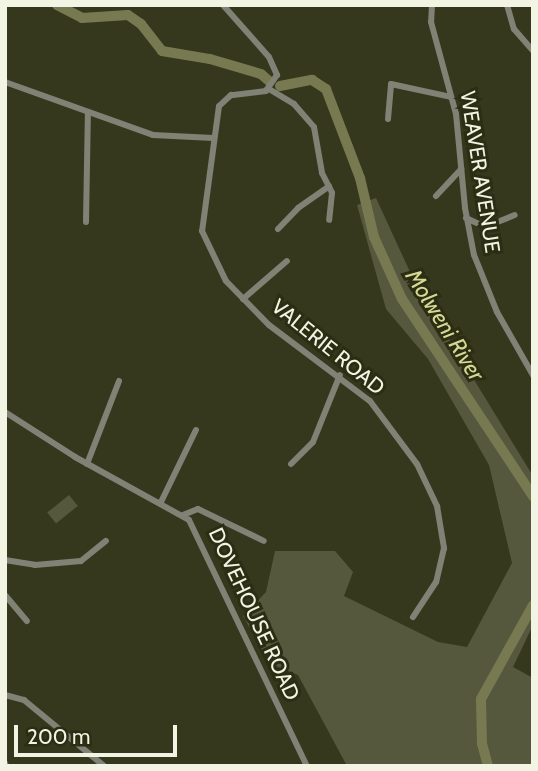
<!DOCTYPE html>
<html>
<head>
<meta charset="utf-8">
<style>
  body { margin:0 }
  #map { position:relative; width:538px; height:771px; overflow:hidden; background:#36381e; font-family:Cabin,sans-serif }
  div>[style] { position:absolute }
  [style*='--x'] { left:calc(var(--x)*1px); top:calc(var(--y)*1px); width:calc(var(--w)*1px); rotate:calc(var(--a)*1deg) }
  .green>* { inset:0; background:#56583e; transform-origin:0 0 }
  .river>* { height:10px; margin:-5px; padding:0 5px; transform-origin:5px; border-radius:5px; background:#777a50 }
  .street>* { height:6px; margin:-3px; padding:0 3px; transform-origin:3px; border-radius:3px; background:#818276 }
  span { translate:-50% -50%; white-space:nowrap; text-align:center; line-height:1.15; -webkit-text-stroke:6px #2c2e14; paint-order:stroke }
  .street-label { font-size:21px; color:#f2f4e4 }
  .water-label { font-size:23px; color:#d4d993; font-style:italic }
  .frame { position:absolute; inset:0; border:7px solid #f2f4e4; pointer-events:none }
  .scale { position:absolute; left:14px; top:725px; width:163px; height:32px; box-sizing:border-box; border:4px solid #f2f4e4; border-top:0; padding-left:9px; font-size:21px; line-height:24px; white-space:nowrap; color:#f2f4e4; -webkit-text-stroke:5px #2c2e14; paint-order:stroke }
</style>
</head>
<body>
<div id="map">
  <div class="green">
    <i style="clip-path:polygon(376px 198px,416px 285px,533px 476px,533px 625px,513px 667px,533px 678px,533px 766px,347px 766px,298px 675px,269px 663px,243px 616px,266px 592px,275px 551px,335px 551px,353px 572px,344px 596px,438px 642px,467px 647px,512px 563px,489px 465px,428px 359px,386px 309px,357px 205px)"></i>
    <i style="left:69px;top:495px;width:14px;height:28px;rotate:51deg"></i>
  </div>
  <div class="river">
    <i style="--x:57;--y:5;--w:28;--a:27"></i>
    <i style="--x:82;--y:18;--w:46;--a:-3.7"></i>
    <i style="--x:128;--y:15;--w:16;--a:35"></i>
    <i style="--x:141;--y:24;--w:34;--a:52"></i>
    <i style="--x:162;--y:51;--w:49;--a:9.5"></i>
    <i style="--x:210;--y:59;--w:53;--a:16.4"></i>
    <i style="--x:261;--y:74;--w:11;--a:41"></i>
    <i style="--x:280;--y:86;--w:33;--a:-11"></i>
    <i style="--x:312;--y:80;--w:17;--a:33"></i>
    <i style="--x:326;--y:89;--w:95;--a:69.1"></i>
    <i style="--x:360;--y:178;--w:61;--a:76.7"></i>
    <i style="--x:374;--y:237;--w:68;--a:65.7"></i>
    <i style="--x:402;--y:299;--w:237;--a:56.4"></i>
    <i style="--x:488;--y:766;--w:23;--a:-105"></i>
    <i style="--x:482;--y:744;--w:45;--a:-91.3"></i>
    <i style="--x:481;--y:699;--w:107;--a:-61"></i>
  </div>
  <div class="street">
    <i style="--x:223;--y:5;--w:69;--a:48.5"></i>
    <i style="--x:269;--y:57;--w:20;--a:66"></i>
    <i style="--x:277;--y:75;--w:19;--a:125"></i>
    <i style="--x:266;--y:91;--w:35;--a:173"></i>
    <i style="--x:231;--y:95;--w:16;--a:137"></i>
    <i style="--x:219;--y:106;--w:126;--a:97.7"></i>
    <i style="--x:202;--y:231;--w:55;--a:64.4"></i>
    <i style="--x:226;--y:281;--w:62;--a:45.7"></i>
    <i style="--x:269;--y:325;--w:126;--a:37"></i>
    <i style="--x:370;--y:401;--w:79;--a:53.3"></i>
    <i style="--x:417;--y:464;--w:47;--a:64.5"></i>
    <i style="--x:437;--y:506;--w:43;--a:80.5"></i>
    <i style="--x:444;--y:548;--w:35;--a:103"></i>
    <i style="--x:436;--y:582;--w:42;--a:123.3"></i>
    <i style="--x:432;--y:5;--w:17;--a:93"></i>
    <i style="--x:431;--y:22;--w:95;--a:74.8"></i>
    <i style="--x:456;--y:114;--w:94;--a:84.5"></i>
    <i style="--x:465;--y:208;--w:48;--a:79.2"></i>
    <i style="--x:474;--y:255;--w:61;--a:68"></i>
    <i style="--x:497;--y:312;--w:73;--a:60.3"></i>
    <i style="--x:507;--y:5;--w:25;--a:74"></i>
    <i style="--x:514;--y:29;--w:29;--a:49"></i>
    <i style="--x:5;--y:82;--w:157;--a:19.7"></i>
    <i style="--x:153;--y:135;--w:60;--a:2.9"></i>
    <i style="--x:269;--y:89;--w:29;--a:31"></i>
    <i style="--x:294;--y:104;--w:30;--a:49"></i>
    <i style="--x:314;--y:127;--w:47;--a:80.1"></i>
    <i style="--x:322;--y:173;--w:22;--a:63"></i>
    <i style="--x:332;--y:193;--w:27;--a:96"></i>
    <i style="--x:388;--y:119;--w:35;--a:-85"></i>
    <i style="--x:391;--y:84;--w:61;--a:12.2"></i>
    <i style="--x:436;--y:196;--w:37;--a:-47"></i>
    <i style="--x:466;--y:218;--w:21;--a:25"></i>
    <i style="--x:485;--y:227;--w:32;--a:-22"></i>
    <i style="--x:86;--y:222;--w:110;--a:-89"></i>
    <i style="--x:278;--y:229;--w:29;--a:-46"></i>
    <i style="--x:298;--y:208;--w:38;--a:-35"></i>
    <i style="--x:243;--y:299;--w:58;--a:-40.8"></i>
    <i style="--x:5;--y:412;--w:83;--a:32.7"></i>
    <i style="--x:75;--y:457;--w:130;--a:28.9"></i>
    <i style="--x:189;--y:520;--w:273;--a:64.4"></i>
    <i style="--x:87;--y:464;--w:89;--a:-68.9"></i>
    <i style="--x:291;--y:464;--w:31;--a:-45"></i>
    <i style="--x:313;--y:442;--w:72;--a:-68.1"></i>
    <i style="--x:161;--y:502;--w:80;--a:-64.1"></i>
    <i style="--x:183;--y:515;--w:16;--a:-22"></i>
    <i style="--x:198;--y:509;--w:73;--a:25.9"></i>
    <i style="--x:5;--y:560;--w:30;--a:9"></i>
    <i style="--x:35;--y:565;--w:46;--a:-5"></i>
    <i style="--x:81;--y:561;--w:32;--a:-39"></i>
    <i style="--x:5;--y:595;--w:34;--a:50"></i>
    <i style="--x:5;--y:695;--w:20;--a:15"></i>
    <i style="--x:24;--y:700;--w:104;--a:39.5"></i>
    <i style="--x:5;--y:763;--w:3;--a:72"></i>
  </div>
  <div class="street-label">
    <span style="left:480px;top:172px;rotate:81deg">WEAVER AVENUE</span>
    <span style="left:328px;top:347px;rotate:39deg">VALERIE ROAD</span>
    <span style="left:254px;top:614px;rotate:65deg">DOVEHOUSE ROAD</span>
  </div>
  <div class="water-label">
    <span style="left:445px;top:325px;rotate:58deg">Molweni River</span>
  </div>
  <div class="frame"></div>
  <div class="scale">200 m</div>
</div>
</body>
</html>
